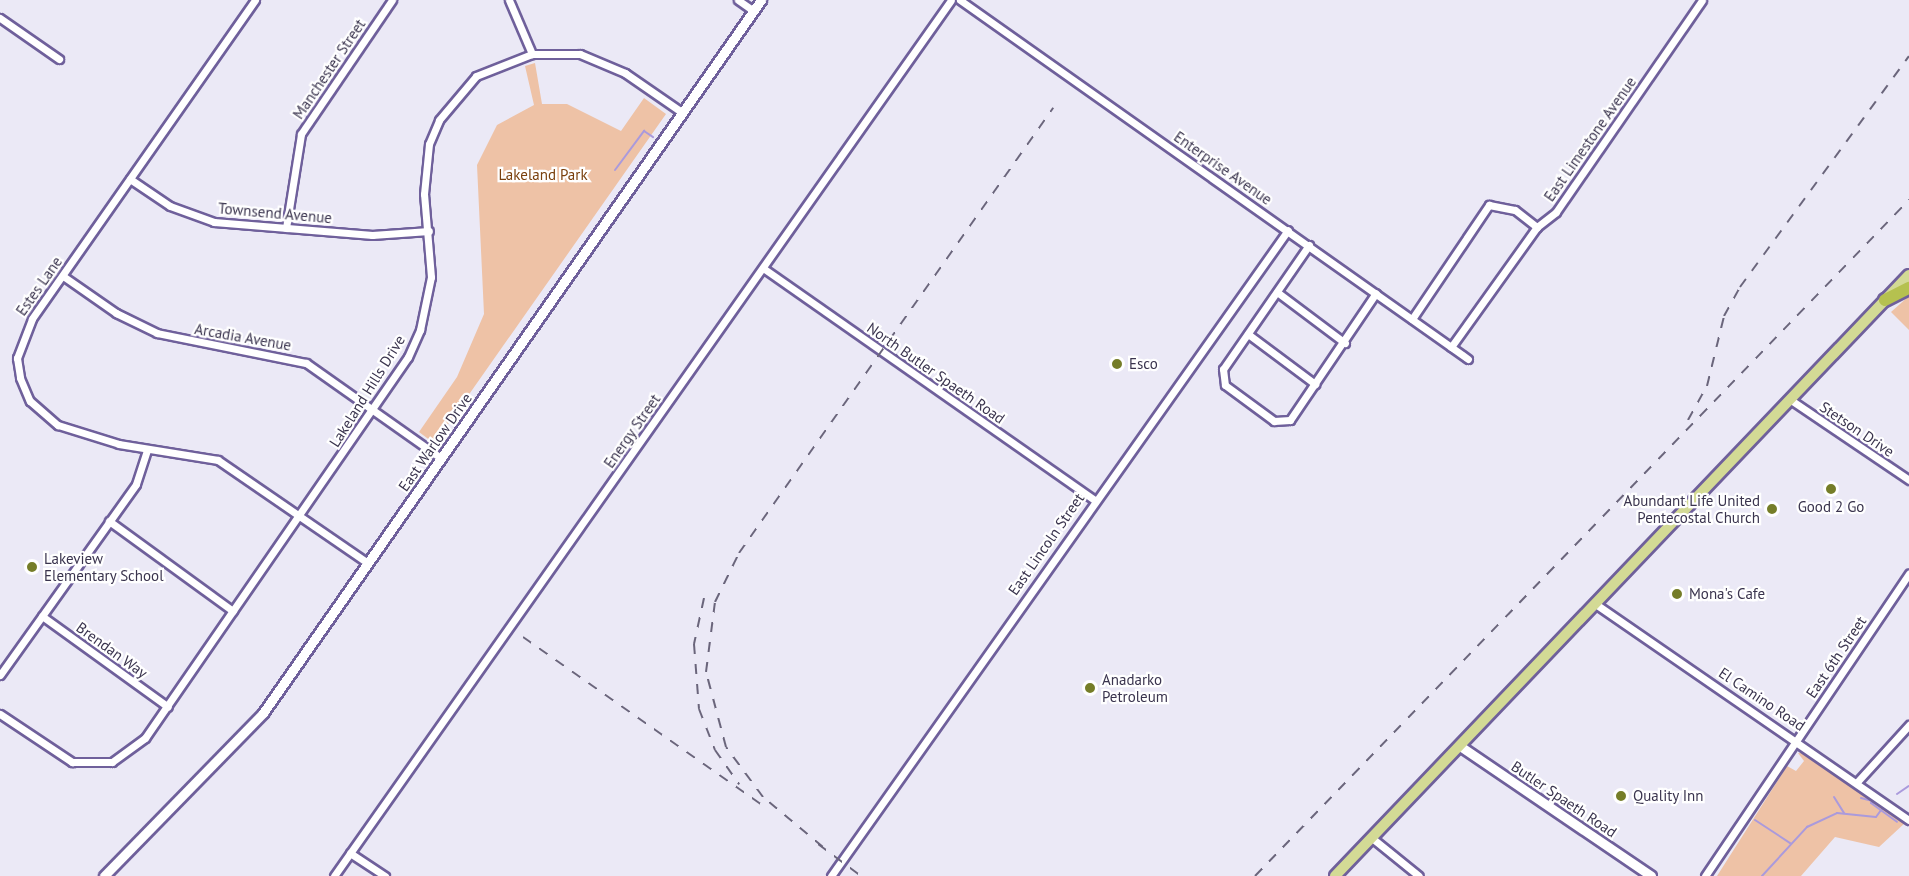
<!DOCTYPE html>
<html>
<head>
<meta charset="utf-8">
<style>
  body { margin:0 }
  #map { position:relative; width:1909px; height:876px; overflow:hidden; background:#ebe9f6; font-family:"PT Sans",sans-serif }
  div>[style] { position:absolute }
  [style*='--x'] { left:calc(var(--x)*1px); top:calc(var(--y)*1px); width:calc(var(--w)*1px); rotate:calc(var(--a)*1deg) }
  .green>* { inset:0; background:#eec2a6 }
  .stream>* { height:2px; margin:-1px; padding:0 1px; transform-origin:1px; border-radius:1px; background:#aa9adc }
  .roads { filter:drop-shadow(2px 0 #6f609b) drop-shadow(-2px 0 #6f609b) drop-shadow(0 2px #6f609b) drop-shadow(0 -2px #6f609b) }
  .street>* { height:7px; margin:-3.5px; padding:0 3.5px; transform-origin:3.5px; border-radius:3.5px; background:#fff }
  .secondary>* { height:9px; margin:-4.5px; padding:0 4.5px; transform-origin:4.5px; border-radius:4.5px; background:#fff }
  .primary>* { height:10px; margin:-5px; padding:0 5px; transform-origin:5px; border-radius:5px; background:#d3da95 }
  .highway>* { height:12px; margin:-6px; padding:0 6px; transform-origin:6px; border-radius:6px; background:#b5c14f }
  .rail>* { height:2px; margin-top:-1px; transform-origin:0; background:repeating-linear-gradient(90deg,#6a657b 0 10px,transparent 0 20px) }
  .dots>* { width:16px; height:16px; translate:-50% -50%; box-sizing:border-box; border:3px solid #fff; border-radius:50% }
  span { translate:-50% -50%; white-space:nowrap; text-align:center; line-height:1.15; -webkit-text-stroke:4.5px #fff; paint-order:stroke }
  .street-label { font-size:15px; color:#3a344e }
  .park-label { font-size:15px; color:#7a400d }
  .poi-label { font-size:15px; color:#3a344e }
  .left { translate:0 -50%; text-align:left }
  .right { translate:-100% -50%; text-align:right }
</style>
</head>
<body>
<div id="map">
  <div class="green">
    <i style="clip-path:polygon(535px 63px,542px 104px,567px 104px,621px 131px,644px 98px,666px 114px,437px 440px,431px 441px,419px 432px,457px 377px,484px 314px,477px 165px,497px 125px,534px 105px,525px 66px)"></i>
    <i style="clip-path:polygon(1909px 296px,1909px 330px,1891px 312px)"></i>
    <i style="clip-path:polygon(1798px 753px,1803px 753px,1906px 822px,1879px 847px,1835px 837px,1801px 876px,1717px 876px,1787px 766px,1796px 771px,1804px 761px)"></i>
  </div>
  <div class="stream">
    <i style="--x:615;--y:170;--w:49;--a:-53.4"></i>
    <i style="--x:644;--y:131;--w:11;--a:34"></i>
    <i style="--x:1897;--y:794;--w:14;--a:-34"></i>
    <i style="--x:1834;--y:797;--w:19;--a:58"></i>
    <i style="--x:1861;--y:798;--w:11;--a:15"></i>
    <i style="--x:1877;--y:802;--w:6;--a:171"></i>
    <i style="--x:1871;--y:803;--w:32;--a:36"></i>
    <i style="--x:1755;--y:820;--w:42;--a:33.3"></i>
    <i style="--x:1762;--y:876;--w:67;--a:-47.4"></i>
    <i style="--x:1807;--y:827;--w:33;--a:-25"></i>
    <i style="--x:1837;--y:813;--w:39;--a:6"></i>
    <i style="--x:1876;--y:817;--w:14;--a:-54"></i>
  </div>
  <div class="roads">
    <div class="street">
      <i style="--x:255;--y:0;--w:389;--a:125"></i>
      <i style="--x:32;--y:319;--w:42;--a:111"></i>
      <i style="--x:17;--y:358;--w:20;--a:81"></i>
      <i style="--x:20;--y:378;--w:25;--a:67"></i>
      <i style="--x:30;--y:401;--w:37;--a:41"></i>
      <i style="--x:58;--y:425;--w:64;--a:17.3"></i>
      <i style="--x:119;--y:444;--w:100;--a:9.2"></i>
      <i style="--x:218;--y:460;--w:182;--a:34.5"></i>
      <i style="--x:509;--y:0;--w:59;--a:66.9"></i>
      <i style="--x:738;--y:0;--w:19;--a:35"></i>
      <i style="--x:960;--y:0;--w:622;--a:35.25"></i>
      <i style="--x:0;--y:18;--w:72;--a:34.8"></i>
      <i style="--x:130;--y:179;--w:48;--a:34"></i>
      <i style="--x:170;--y:206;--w:47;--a:20"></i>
      <i style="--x:214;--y:222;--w:159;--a:4.7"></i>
      <i style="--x:372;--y:235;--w:57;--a:-4"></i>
      <i style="--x:286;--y:228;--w:95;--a:-80.9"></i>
      <i style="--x:301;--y:134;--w:162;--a:-55.8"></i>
      <i style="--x:1309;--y:245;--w:151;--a:124.7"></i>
      <i style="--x:1223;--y:369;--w:16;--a:83"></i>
      <i style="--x:1225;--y:385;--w:61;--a:36.3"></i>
      <i style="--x:1274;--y:421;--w:16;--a:-4"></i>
      <i style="--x:1290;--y:420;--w:153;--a:-55.9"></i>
      <i style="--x:763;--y:268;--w:404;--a:35"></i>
      <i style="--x:63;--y:276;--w:65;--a:34.9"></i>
      <i style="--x:116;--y:313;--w:46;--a:26"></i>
      <i style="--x:157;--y:333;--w:152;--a:11.4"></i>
      <i style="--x:306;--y:363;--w:166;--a:35.2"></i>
      <i style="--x:1277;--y:292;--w:85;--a:36.9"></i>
      <i style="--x:1412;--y:319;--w:138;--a:-56"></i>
      <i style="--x:1489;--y:205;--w:26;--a:11"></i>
      <i style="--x:1515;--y:210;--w:28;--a:38"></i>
      <i style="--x:1248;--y:334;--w:84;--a:36.7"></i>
      <i style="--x:1451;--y:347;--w:148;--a:-54.4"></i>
      <i style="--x:1537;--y:227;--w:24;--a:-38"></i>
      <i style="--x:1556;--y:212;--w:257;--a:-55.4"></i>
      <i style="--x:1791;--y:400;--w:143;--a:34.1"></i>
      <i style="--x:109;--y:521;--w:153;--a:36"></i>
      <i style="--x:1597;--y:605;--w:379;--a:34.6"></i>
      <i style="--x:42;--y:616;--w:155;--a:35.8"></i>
      <i style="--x:0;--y:675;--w:234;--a:-54.5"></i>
      <i style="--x:136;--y:484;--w:36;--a:-72"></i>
      <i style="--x:0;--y:714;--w:87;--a:33.7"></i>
      <i style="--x:72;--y:762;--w:40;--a:0"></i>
      <i style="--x:112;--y:762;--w:41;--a:-36"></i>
      <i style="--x:145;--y:738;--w:463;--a:-55.4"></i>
      <i style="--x:408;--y:357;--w:30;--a:-66"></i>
      <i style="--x:420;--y:330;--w:54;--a:-78.3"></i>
      <i style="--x:431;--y:277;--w:83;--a:-94.8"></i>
      <i style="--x:424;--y:194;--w:50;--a:-84.3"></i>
      <i style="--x:429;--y:144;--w:26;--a:-67"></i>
      <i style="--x:439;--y:120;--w:57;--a:-49.9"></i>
      <i style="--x:476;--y:76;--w:60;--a:-21.4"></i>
      <i style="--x:532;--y:54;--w:48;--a:0"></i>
      <i style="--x:580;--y:54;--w:49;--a:22.9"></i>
      <i style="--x:625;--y:73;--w:70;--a:34.6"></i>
      <i style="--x:1858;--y:781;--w:76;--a:-47.7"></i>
      <i style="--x:1372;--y:838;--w:60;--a:39"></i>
      <i style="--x:350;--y:853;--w:42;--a:33.3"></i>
      <i style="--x:334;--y:876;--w:1071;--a:-54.84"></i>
      <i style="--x:831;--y:876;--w:791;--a:-54.72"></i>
      <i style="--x:1705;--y:876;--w:365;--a:-56"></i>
    </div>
    <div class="secondary">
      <i style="--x:1460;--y:746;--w:231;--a:34.2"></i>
      <i style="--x:104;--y:876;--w:228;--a:-45.7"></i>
      <i style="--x:263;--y:713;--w:870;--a:-55.07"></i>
    </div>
    <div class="primary">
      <i style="--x:1335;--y:876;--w:831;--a:-46.32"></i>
    </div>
    <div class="highway">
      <i style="--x:1885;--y:300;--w:27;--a:-27"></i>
    </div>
  </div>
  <div class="rail">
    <i style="--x:1688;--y:420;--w:39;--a:-61"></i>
    <i style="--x:1707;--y:386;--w:72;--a:-76.3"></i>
    <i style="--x:1724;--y:316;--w:33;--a:-61"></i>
    <i style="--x:1740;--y:287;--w:286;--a:-53.8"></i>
    <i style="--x:704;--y:598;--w:47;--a:102.3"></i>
    <i style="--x:694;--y:644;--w:65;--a:85.6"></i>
    <i style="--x:699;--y:709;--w:44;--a:68.7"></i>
    <i style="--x:715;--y:750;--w:42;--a:54.8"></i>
    <i style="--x:523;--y:637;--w:297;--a:35.1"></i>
    <i style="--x:818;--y:844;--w:54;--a:36.7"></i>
    <i style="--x:823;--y:847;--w:78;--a:-140.2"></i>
    <i style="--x:763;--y:797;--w:62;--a:-126.5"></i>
    <i style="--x:726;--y:747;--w:78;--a:-104.9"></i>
    <i style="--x:706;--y:672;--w:71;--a:-82.7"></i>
    <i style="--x:715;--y:602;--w:55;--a:-63.9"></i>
    <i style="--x:739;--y:553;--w:545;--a:-54.79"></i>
    <i style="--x:1255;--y:876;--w:941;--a:-45.95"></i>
  </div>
  <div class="dots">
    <i style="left:1117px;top:364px;background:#757d28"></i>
    <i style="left:1831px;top:489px;background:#757d28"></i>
    <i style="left:1772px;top:509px;background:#757d28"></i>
    <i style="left:32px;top:567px;background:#757d28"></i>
    <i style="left:1677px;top:594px;background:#757d28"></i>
    <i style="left:1090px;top:688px;background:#757d28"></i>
    <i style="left:1621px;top:796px;background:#757d28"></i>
  </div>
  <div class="street-label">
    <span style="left:329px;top:69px;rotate:-56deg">Manchester Street</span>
    <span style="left:1590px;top:139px;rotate:-55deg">East Limestone Avenue</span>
    <span style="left:1223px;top:168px;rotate:35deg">Enterprise Avenue</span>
    <span style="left:275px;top:213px;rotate:5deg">Townsend Avenue</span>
    <span style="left:39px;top:286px;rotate:-55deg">Estes Lane</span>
    <span style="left:243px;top:337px;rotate:10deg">Arcadia Avenue</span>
    <span style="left:936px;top:373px;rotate:35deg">North Butler Spaeth Road</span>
    <span style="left:367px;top:391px;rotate:-58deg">Lakeland Hills Drive</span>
    <span style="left:1857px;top:429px;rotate:34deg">Stetson Drive</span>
    <span style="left:632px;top:431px;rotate:-55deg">Energy Street</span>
    <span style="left:435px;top:442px;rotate:-55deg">East Warlow Drive</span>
    <span style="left:1046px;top:544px;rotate:-55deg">East Lincoln Street</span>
    <span style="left:112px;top:650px;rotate:36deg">Brendan Way</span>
    <span style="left:1836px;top:657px;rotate:-56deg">East 6th Street</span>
    <span style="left:1762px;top:699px;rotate:34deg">El Camino Road</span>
    <span style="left:1564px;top:799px;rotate:34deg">Butler Spaeth Road</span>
  </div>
  <div class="park-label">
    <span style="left:543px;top:175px">Lakeland Park</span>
  </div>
  <div class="poi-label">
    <span class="left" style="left:1129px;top:364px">Esco</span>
    <span class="right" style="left:1760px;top:509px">Abundant Life United<br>Pentecostal Church</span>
    <span style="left:1831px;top:507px">Good 2 Go</span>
    <span class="left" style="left:44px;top:567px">Lakeview<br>Elementary School</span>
    <span class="left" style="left:1689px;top:594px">Mona's Cafe</span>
    <span class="left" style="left:1102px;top:688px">Anadarko<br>Petroleum</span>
    <span class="left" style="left:1633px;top:796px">Quality Inn</span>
  </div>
</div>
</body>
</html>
